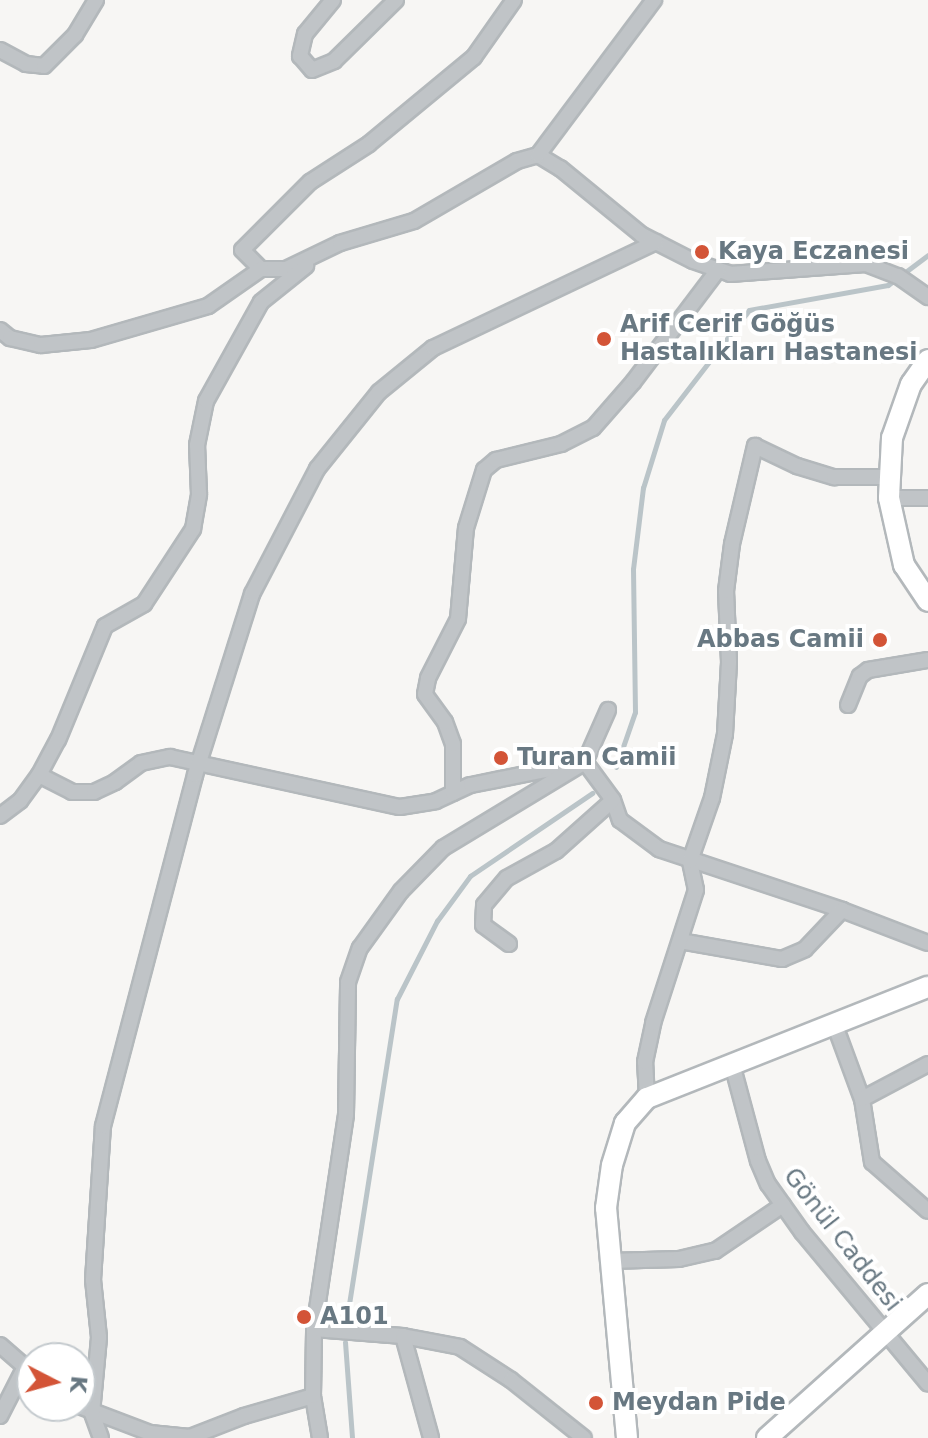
<!DOCTYPE html>
<html>
<head>
<meta charset="utf-8">
<style>
  body { margin:0 }
  #map { position:relative; width:928px; height:1438px; overflow:hidden; background:#f7f6f4; font-family:"DejaVu Sans",sans-serif }
  div>[style] { position:absolute }
  [style*='--x'] { left:calc(var(--x)*1px); top:calc(var(--y)*1px); width:calc(var(--w)*1px); rotate:calc(var(--a)*1deg) }
  .stream>* { height:5px; margin:-2.5px; padding:0 2.5px; transform-origin:2.5px; border-radius:2.5px; background:#bac4c8 }
  .roads { filter:drop-shadow(2px 0 #b3b8bb) drop-shadow(-2px 0 #b3b8bb) drop-shadow(0 2px #b3b8bb) drop-shadow(0 -2px #b3b8bb) }
  .street>* { height:14px; margin:-7px; padding:0 7px; transform-origin:7px; border-radius:7px; background:#c0c4c7 }
  .secondary>* { height:20px; margin:-10px; padding:0 10px; transform-origin:10px; border-radius:10px; background:#fff }
  .dots>* { width:22px; height:22px; translate:-50% -50%; box-sizing:border-box; border:4px solid #fff; border-radius:50% }
  span { translate:-50% -50%; white-space:nowrap; text-align:center; line-height:1.15; -webkit-text-stroke:8px #fff; paint-order:stroke }
  .poi-label { font-size:24px; color:#687882; font-weight:700 }
  .left { translate:0 -50%; text-align:left }
  .right { translate:-100% -50%; text-align:right }
  .street-label { font-size:24px; color:#687882 }
  .north { position:absolute; left:16px; top:1342px; width:80px; height:80px; box-sizing:border-box; background:#fff; border:2px solid #c3c9cd; border-radius:50%; rotate:96deg; font-size:22px; font-weight:700; line-height:32px; text-align:center; color:#687882 }
  .north::after { content:''; display:block; margin:auto; width:28px; height:36px; background:#d35437; clip-path:polygon(50% 0,100% 100%,50% 72%,0 100%) }
</style>
</head>
<body>
<div id="map">
  <div class="stream">
    <i style="--x:616;--y:767;--w:58;--a:-70.9"></i>
    <i style="--x:635;--y:712;--w:143;--a:-90.8"></i>
    <i style="--x:633;--y:569;--w:82;--a:-83"></i>
    <i style="--x:643;--y:488;--w:71;--a:-72.8"></i>
    <i style="--x:664;--y:420;--w:139;--a:-52.3"></i>
    <i style="--x:749;--y:310;--w:141;--a:-10.2"></i>
    <i style="--x:888;--y:285;--w:50;--a:-36.9"></i>
    <i style="--x:349;--y:1304;--w:309;--a:-81.1"></i>
    <i style="--x:397;--y:999;--w:88;--a:-62.9"></i>
    <i style="--x:437;--y:921;--w:56;--a:-53.7"></i>
    <i style="--x:470;--y:876;--w:148;--a:-34.2"></i>
    <i style="--x:345;--y:1342;--w:96;--a:85.8"></i>
  </div>
  <div class="roads">
    <div class="street">
      <i style="--x:333;--y:0;--w:44;--a:129.5"></i>
      <i style="--x:305;--y:34;--w:23;--a:103"></i>
      <i style="--x:300;--y:56;--w:18;--a:49"></i>
      <i style="--x:312;--y:70;--w:24;--a:-22"></i>
      <i style="--x:334;--y:61;--w:87;--a:-44.5"></i>
      <i style="--x:514;--y:0;--w:70;--a:125.1"></i>
      <i style="--x:474;--y:57;--w:136;--a:140.4"></i>
      <i style="--x:369;--y:144;--w:70;--a:147.2"></i>
      <i style="--x:310;--y:182;--w:96;--a:135"></i>
      <i style="--x:242;--y:250;--w:27;--a:45"></i>
      <i style="--x:261;--y:269;--w:25;--a:0"></i>
      <i style="--x:286;--y:269;--w:60;--a:-25.7"></i>
      <i style="--x:340;--y:243;--w:77;--a:-16.6"></i>
      <i style="--x:414;--y:221;--w:119;--a:-30.2"></i>
      <i style="--x:517;--y:161;--w:22;--a:-16"></i>
      <i style="--x:538;--y:155;--w:26;--a:31"></i>
      <i style="--x:560;--y:168;--w:106;--a:39.3"></i>
      <i style="--x:642;--y:235;--w:57;--a:27"></i>
      <i style="--x:693;--y:261;--w:39;--a:19"></i>
      <i style="--x:730;--y:274;--w:136;--a:-4.2"></i>
      <i style="--x:866;--y:264;--w:34;--a:21"></i>
      <i style="--x:898;--y:276;--w:37;--a:35"></i>
      <i style="--x:0;--y:50;--w:30;--a:28"></i>
      <i style="--x:26;--y:64;--w:18;--a:6"></i>
      <i style="--x:44;--y:66;--w:44;--a:-45"></i>
      <i style="--x:75;--y:35;--w:41;--a:-59"></i>
      <i style="--x:538;--y:155;--w:194;--a:-53.2"></i>
      <i style="--x:0;--y:330;--w:13;--a:39"></i>
      <i style="--x:10;--y:338;--w:32;--a:13"></i>
      <i style="--x:41;--y:345;--w:50;--a:-5.7"></i>
      <i style="--x:91;--y:340;--w:122;--a:-16.2"></i>
      <i style="--x:208;--y:306;--w:65;--a:-34.9"></i>
      <i style="--x:889;--y:498;--w:39;--a:0"></i>
      <i style="--x:848;--y:705;--w:31;--a:-68"></i>
      <i style="--x:860;--y:676;--w:10;--a:-37"></i>
      <i style="--x:868;--y:670;--w:61;--a:-9.5"></i>
      <i style="--x:39;--y:775;--w:37;--a:27"></i>
      <i style="--x:72;--y:792;--w:22;--a:0"></i>
      <i style="--x:94;--y:792;--w:23;--a:-25"></i>
      <i style="--x:115;--y:782;--w:32;--a:-36"></i>
      <i style="--x:141;--y:763;--w:30;--a:-12"></i>
      <i style="--x:170;--y:757;--w:235;--a:12.3"></i>
      <i style="--x:400;--y:807;--w:36;--a:-9"></i>
      <i style="--x:436;--y:801;--w:38;--a:-25"></i>
      <i style="--x:471;--y:785;--w:116;--a:-11.4"></i>
      <i style="--x:585;--y:762;--w:47;--a:53.6"></i>
      <i style="--x:613;--y:800;--w:21;--a:71"></i>
      <i style="--x:620;--y:820;--w:49;--a:36.6"></i>
      <i style="--x:659;--y:849;--w:193;--a:18.4"></i>
      <i style="--x:842;--y:910;--w:92;--a:21"></i>
      <i style="--x:453;--y:793;--w:49;--a:-90"></i>
      <i style="--x:453;--y:744;--w:23;--a:-110"></i>
      <i style="--x:445;--y:722;--w:34;--a:-126"></i>
      <i style="--x:425;--y:694;--w:16;--a:-79"></i>
      <i style="--x:428;--y:678;--w:66;--a:-63"></i>
      <i style="--x:458;--y:619;--w:91;--a:-85"></i>
      <i style="--x:466;--y:528;--w:61;--a:-72.8"></i>
      <i style="--x:484;--y:470;--w:16;--a:-40"></i>
      <i style="--x:496;--y:460;--w:67;--a:-13.8"></i>
      <i style="--x:561;--y:444;--w:36;--a:-27"></i>
      <i style="--x:593;--y:428;--w:62;--a:-48.9"></i>
      <i style="--x:634;--y:381;--w:139;--a:-52.9"></i>
      <i style="--x:0;--y:816;--w:25;--a:-37"></i>
      <i style="--x:20;--y:801;--w:32;--a:-54"></i>
      <i style="--x:39;--y:775;--w:40;--a:-62"></i>
      <i style="--x:58;--y:740;--w:123;--a:-67.6"></i>
      <i style="--x:105;--y:626;--w:45;--a:-29.4"></i>
      <i style="--x:144;--y:604;--w:90;--a:-56.8"></i>
      <i style="--x:193;--y:529;--w:36;--a:-80"></i>
      <i style="--x:199;--y:494;--w:49;--a:-92.3"></i>
      <i style="--x:197;--y:445;--w:45;--a:-78.4"></i>
      <i style="--x:206;--y:401;--w:113;--a:-60.9"></i>
      <i style="--x:261;--y:302;--w:58;--a:-38.7"></i>
      <i style="--x:680;--y:941;--w:104;--a:10"></i>
      <i style="--x:782;--y:959;--w:25;--a:-23"></i>
      <i style="--x:805;--y:949;--w:54;--a:-46.5"></i>
      <i style="--x:509;--y:944;--w:32;--a:-144"></i>
      <i style="--x:483;--y:925;--w:20;--a:-87"></i>
      <i style="--x:484;--y:905;--w:35;--a:-50"></i>
      <i style="--x:507;--y:878;--w:56;--a:-28.9"></i>
      <i style="--x:556;--y:851;--w:76;--a:-41.8"></i>
      <i style="--x:834;--y:1023;--w:81;--a:69.8"></i>
      <i style="--x:862;--y:1099;--w:64;--a:81"></i>
      <i style="--x:872;--y:1162;--w:74;--a:41.2"></i>
      <i style="--x:732;--y:1064;--w:100;--a:75"></i>
      <i style="--x:758;--y:1161;--w:25;--a:67"></i>
      <i style="--x:768;--y:1184;--w:59;--a:54.7"></i>
      <i style="--x:802;--y:1232;--w:197;--a:50.3"></i>
      <i style="--x:647;--y:1098;--w:36;--a:-93"></i>
      <i style="--x:645;--y:1062;--w:40;--a:-78"></i>
      <i style="--x:653;--y:1023;--w:140;--a:-72.1"></i>
      <i style="--x:696;--y:890;--w:30;--a:-102"></i>
      <i style="--x:690;--y:861;--w:67;--a:-70.8"></i>
      <i style="--x:712;--y:798;--w:65;--a:-78.5"></i>
      <i style="--x:725;--y:734;--w:72;--a:-86.8"></i>
      <i style="--x:729;--y:662;--w:71;--a:-92.4"></i>
      <i style="--x:726;--y:591;--w:47;--a:-82.7"></i>
      <i style="--x:732;--y:544;--w:101;--a:-76.8"></i>
      <i style="--x:755;--y:446;--w:47;--a:25.5"></i>
      <i style="--x:797;--y:466;--w:39;--a:17"></i>
      <i style="--x:834;--y:477;--w:56;--a:0"></i>
      <i style="--x:862;--y:1099;--w:75;--a:-27.9"></i>
      <i style="--x:609;--y:1261;--w:70;--a:-1.6"></i>
      <i style="--x:679;--y:1259;--w:37;--a:-13"></i>
      <i style="--x:715;--y:1251;--w:82;--a:-34.1"></i>
      <i style="--x:314;--y:1329;--w:89;--a:4.5"></i>
      <i style="--x:403;--y:1336;--w:58;--a:10.9"></i>
      <i style="--x:460;--y:1347;--w:61;--a:32.9"></i>
      <i style="--x:511;--y:1380;--w:93;--a:38.5"></i>
      <i style="--x:403;--y:1336;--w:106;--a:74.6"></i>
      <i style="--x:0;--y:1345;--w:40;--a:41"></i>
      <i style="--x:79;--y:1406;--w:76;--a:20.8"></i>
      <i style="--x:150;--y:1433;--w:40;--a:5.7"></i>
      <i style="--x:190;--y:1437;--w:58;--a:-21.3"></i>
      <i style="--x:244;--y:1416;--w:72;--a:-16.2"></i>
      <i style="--x:0;--y:1416;--w:55;--a:-63"></i>
      <i style="--x:101;--y:1438;--w:27;--a:-110"></i>
      <i style="--x:92;--y:1413;--w:76;--a:-84.7"></i>
      <i style="--x:99;--y:1337;--w:57;--a:-96"></i>
      <i style="--x:93;--y:1280;--w:154;--a:-86.3"></i>
      <i style="--x:103;--y:1126;--w:363;--a:-75.3"></i>
      <i style="--x:195;--y:775;--w:190;--a:-72.5"></i>
      <i style="--x:252;--y:594;--w:141;--a:-62.5"></i>
      <i style="--x:317;--y:469;--w:99;--a:-51.2"></i>
      <i style="--x:379;--y:392;--w:70;--a:-39.2"></i>
      <i style="--x:433;--y:348;--w:247;--a:-25.4"></i>
      <i style="--x:320;--y:1438;--w:43;--a:-99.5"></i>
      <i style="--x:313;--y:1396;--w:67;--a:-89.1"></i>
      <i style="--x:314;--y:1329;--w:217;--a:-81.5"></i>
      <i style="--x:346;--y:1114;--w:132;--a:-89.1"></i>
      <i style="--x:348;--y:982;--w:36;--a:-71"></i>
      <i style="--x:360;--y:948;--w:70;--a:-54.3"></i>
      <i style="--x:401;--y:891;--w:60;--a:-45.7"></i>
      <i style="--x:443;--y:848;--w:166;--a:-31.2"></i>
      <i style="--x:585;--y:762;--w:57;--a:-66.1"></i>
    </div>
    <div class="secondary">
      <i style="--x:928;--y:360;--w:29;--a:125"></i>
      <i style="--x:911;--y:384;--w:57;--a:109.4"></i>
      <i style="--x:892;--y:438;--w:60;--a:92.9"></i>
      <i style="--x:889;--y:498;--w:69;--a:77.4"></i>
      <i style="--x:904;--y:565;--w:43;--a:56.3"></i>
      <i style="--x:627;--y:1438;--w:231;--a:-95.2"></i>
      <i style="--x:606;--y:1208;--w:43;--a:-82.1"></i>
      <i style="--x:612;--y:1165;--w:44;--a:-72.8"></i>
      <i style="--x:625;--y:1123;--w:33;--a:-49"></i>
      <i style="--x:647;--y:1098;--w:302;--a:-21.6"></i>
      <i style="--x:767;--y:1438;--w:216;--a:-41.8"></i>
    </div>
  </div>
  <div class="dots">
    <i style="left:702px;top:252px;background:#d35437"></i>
    <i style="left:604px;top:339px;background:#d35437"></i>
    <i style="left:880px;top:640px;background:#d35437"></i>
    <i style="left:501px;top:758px;background:#d35437"></i>
    <i style="left:304px;top:1317px;background:#d35437"></i>
    <i style="left:596px;top:1403px;background:#d35437"></i>
  </div>
  <div class="poi-label">
    <span class="left" style="left:718px;top:252px">Kaya Eczanesi</span>
    <span class="left" style="left:620px;top:339px">Arif Cerif Göğüs<br>Hastalıkları Hastanesi</span>
    <span class="right" style="left:864px;top:640px">Abbas Camii</span>
    <span class="left" style="left:517px;top:758px">Turan Camii</span>
    <span class="left" style="left:320px;top:1317px">A101</span>
    <span class="left" style="left:612px;top:1403px">Meydan Pide</span>
  </div>
  <div class="street-label">
    <span style="left:842px;top:1240px;rotate:52deg">Gönül Caddesi</span>
  </div>
  <div class="north">K</div>
</div>
</body>
</html>
